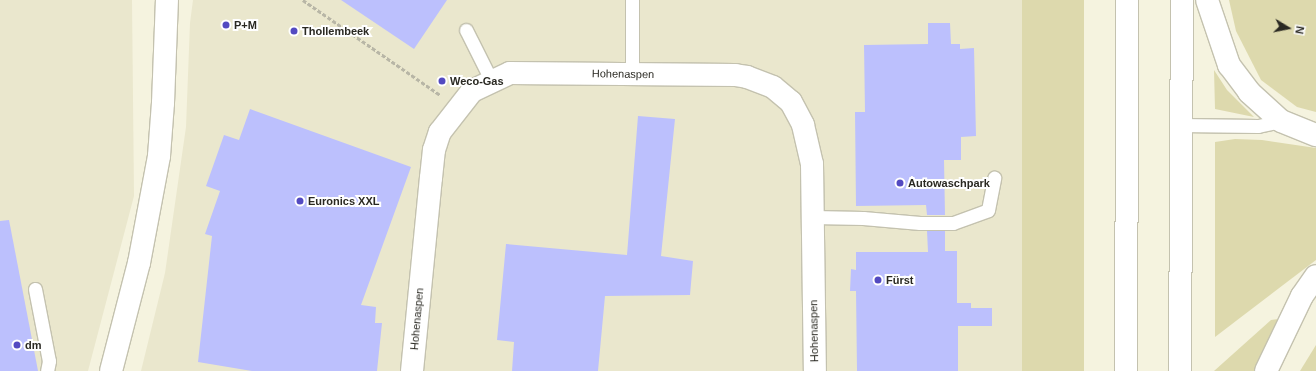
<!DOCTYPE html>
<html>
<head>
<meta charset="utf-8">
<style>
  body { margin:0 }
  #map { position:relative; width:1316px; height:371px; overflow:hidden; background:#f5f3df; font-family:Helvetica,sans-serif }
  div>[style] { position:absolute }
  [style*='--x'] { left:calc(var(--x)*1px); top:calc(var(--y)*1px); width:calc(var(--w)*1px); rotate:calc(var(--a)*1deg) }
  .built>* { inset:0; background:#eae7cd }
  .green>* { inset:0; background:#ddd9ad; transform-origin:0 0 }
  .building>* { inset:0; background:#bcc0fd }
  .path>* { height:2.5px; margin-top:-1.25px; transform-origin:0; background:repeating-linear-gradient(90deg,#b8b6a6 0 4px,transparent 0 6px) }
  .roads { filter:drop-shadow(1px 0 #c4c2af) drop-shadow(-1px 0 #c4c2af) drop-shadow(0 1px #c4c2af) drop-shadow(0 -1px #c4c2af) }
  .lane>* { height:13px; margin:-6.5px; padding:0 6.5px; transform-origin:6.5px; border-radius:6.5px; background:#fff }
  .street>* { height:22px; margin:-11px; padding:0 11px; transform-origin:11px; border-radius:11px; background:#fff }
  .secondary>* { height:22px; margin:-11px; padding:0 11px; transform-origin:11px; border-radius:11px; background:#fff }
  .highway>* { height:22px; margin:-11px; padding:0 11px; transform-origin:11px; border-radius:11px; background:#fff }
  .dots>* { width:11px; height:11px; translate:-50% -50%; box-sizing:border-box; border:2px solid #fff; border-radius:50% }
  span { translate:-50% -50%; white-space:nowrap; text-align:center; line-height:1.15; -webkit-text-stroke:4px #fff; paint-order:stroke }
  .poi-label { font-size:11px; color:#2a2922; font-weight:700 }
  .left { translate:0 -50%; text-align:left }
  .street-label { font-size:11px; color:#2a2922 }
  .north { position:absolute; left:1268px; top:8px; width:40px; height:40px; -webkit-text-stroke:3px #fff; paint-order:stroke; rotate:100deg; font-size:11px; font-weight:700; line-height:16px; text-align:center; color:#2a2922 }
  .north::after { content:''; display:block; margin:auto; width:14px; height:18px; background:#2a2922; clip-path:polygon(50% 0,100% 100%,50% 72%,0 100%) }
</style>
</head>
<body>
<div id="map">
  <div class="built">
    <i style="clip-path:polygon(0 0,132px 0,134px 196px,88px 371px,0 371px)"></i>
    <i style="clip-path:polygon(193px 0,1022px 0,1029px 371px,141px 371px,165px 273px,186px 127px,190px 23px)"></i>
  </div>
  <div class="green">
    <i style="left:1022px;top:0;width:62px;height:371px"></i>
    <i style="clip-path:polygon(1229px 0,1316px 0,1316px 112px,1297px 107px,1261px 80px,1236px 31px)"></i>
    <i style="clip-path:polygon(1214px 70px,1227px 90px,1254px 117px,1215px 109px)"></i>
    <i style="clip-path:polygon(1235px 139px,1262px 140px,1316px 148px,1316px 260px,1215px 337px,1215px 142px)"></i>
    <i style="clip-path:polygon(1278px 319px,1274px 338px,1259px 371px,1214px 371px,1271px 320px)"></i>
    <i style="clip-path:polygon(1316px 345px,1316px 371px,1300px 371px)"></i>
  </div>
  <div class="building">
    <i style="clip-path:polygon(341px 0,447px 0,414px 49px)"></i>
    <i style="clip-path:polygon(928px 23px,950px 23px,951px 44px,960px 44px,960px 49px,974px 48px,976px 136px,961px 137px,961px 160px,944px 160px,945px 215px,927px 215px,926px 205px,856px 206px,855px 112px,865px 112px,864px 45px,928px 44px)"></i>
    <i style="clip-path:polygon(250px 109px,411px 167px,361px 305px,376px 307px,375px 323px,382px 323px,377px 371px,252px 371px,198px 362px,212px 236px,205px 234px,220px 191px,206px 186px,224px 135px,239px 140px)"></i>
    <i style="clip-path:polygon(638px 116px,675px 119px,661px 256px,693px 261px,690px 295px,605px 296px,598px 371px,512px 371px,514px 342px,497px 340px,506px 244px,627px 255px)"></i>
    <i style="clip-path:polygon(9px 220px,30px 329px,38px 371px,0 371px,0 221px)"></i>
    <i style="clip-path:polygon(927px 231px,945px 231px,945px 251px,957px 251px,957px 303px,971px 303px,971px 308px,992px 308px,992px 326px,958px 326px,958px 371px,857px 371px,856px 291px,850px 291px,851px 269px,856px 270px,856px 252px,928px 252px)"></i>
  </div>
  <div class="path">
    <i style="--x:303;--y:0;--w:167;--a:34.7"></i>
  </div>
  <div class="roads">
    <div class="lane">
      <i style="--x:466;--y:30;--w:58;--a:63.4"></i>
      <i style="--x:632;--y:74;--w:74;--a:-90"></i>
      <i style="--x:1180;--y:125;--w:78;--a:0.7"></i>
      <i style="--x:1258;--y:126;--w:24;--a:-12"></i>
      <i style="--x:813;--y:217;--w:50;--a:1.1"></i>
      <i style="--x:863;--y:218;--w:57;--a:5"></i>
      <i style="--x:920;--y:223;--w:33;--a:0"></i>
      <i style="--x:953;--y:223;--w:37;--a:-20"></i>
      <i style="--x:988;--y:210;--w:33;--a:-79"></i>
      <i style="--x:35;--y:289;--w:73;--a:79"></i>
      <i style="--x:49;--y:361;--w:10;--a:101"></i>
    </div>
    <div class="street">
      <i style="--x:412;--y:371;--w:194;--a:-84.4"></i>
      <i style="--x:431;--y:178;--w:28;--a:-84"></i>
      <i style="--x:434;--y:150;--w:19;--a:-72"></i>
      <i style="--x:440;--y:132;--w:52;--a:-52"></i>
      <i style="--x:472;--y:91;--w:42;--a:-25.3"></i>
      <i style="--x:510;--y:73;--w:225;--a:0.5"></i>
      <i style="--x:735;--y:75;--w:12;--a:9"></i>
      <i style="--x:747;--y:77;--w:28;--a:21"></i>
      <i style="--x:773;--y:87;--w:23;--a:40"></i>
      <i style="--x:791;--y:102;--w:26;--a:62"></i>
      <i style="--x:803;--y:125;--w:40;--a:77"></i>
      <i style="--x:812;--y:164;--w:207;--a:89.2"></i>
    </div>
    <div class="secondary">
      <i style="--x:111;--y:371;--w:112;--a:-75.5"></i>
      <i style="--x:139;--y:263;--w:109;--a:-79.4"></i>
      <i style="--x:159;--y:156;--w:53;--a:-85.7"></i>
      <i style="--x:163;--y:103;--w:103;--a:-87.8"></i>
    </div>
    <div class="highway">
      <i style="--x:1207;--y:0;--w:69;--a:71.3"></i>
      <i style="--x:1229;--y:65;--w:34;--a:53"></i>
      <i style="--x:1249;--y:92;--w:43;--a:42.2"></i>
      <i style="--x:1281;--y:121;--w:38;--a:22"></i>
      <i style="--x:1126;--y:371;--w:371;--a:-89.8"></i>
      <i style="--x:1180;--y:371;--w:371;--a:-89.7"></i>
      <i style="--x:1266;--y:371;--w:83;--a:-64.4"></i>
      <i style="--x:1302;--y:296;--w:24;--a:-55"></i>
    </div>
  </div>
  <div class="dots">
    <i style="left:226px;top:25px;background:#534ac1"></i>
    <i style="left:294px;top:31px;background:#534ac1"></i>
    <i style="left:442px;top:81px;background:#534ac1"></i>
    <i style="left:900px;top:183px;background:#534ac1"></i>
    <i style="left:300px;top:201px;background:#534ac1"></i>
    <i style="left:878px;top:280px;background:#534ac1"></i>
    <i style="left:17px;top:345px;background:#534ac1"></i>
  </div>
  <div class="poi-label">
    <span class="left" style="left:234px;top:25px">P+M</span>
    <span class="left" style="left:302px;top:31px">Thollembeek</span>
    <span class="left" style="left:450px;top:81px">Weco-Gas</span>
    <span class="left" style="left:908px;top:183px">Autowaschpark</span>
    <span class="left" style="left:308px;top:201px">Euronics XXL</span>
    <span class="left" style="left:886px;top:280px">Fürst</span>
    <span class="left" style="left:25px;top:345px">dm</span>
  </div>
  <div class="street-label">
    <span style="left:623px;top:74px;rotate:1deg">Hohenaspen</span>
    <span style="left:417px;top:319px;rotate:-85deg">Hohenaspen</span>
    <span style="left:814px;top:331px;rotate:-91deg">Hohenaspen</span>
  </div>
  <div class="north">N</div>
</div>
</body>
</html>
